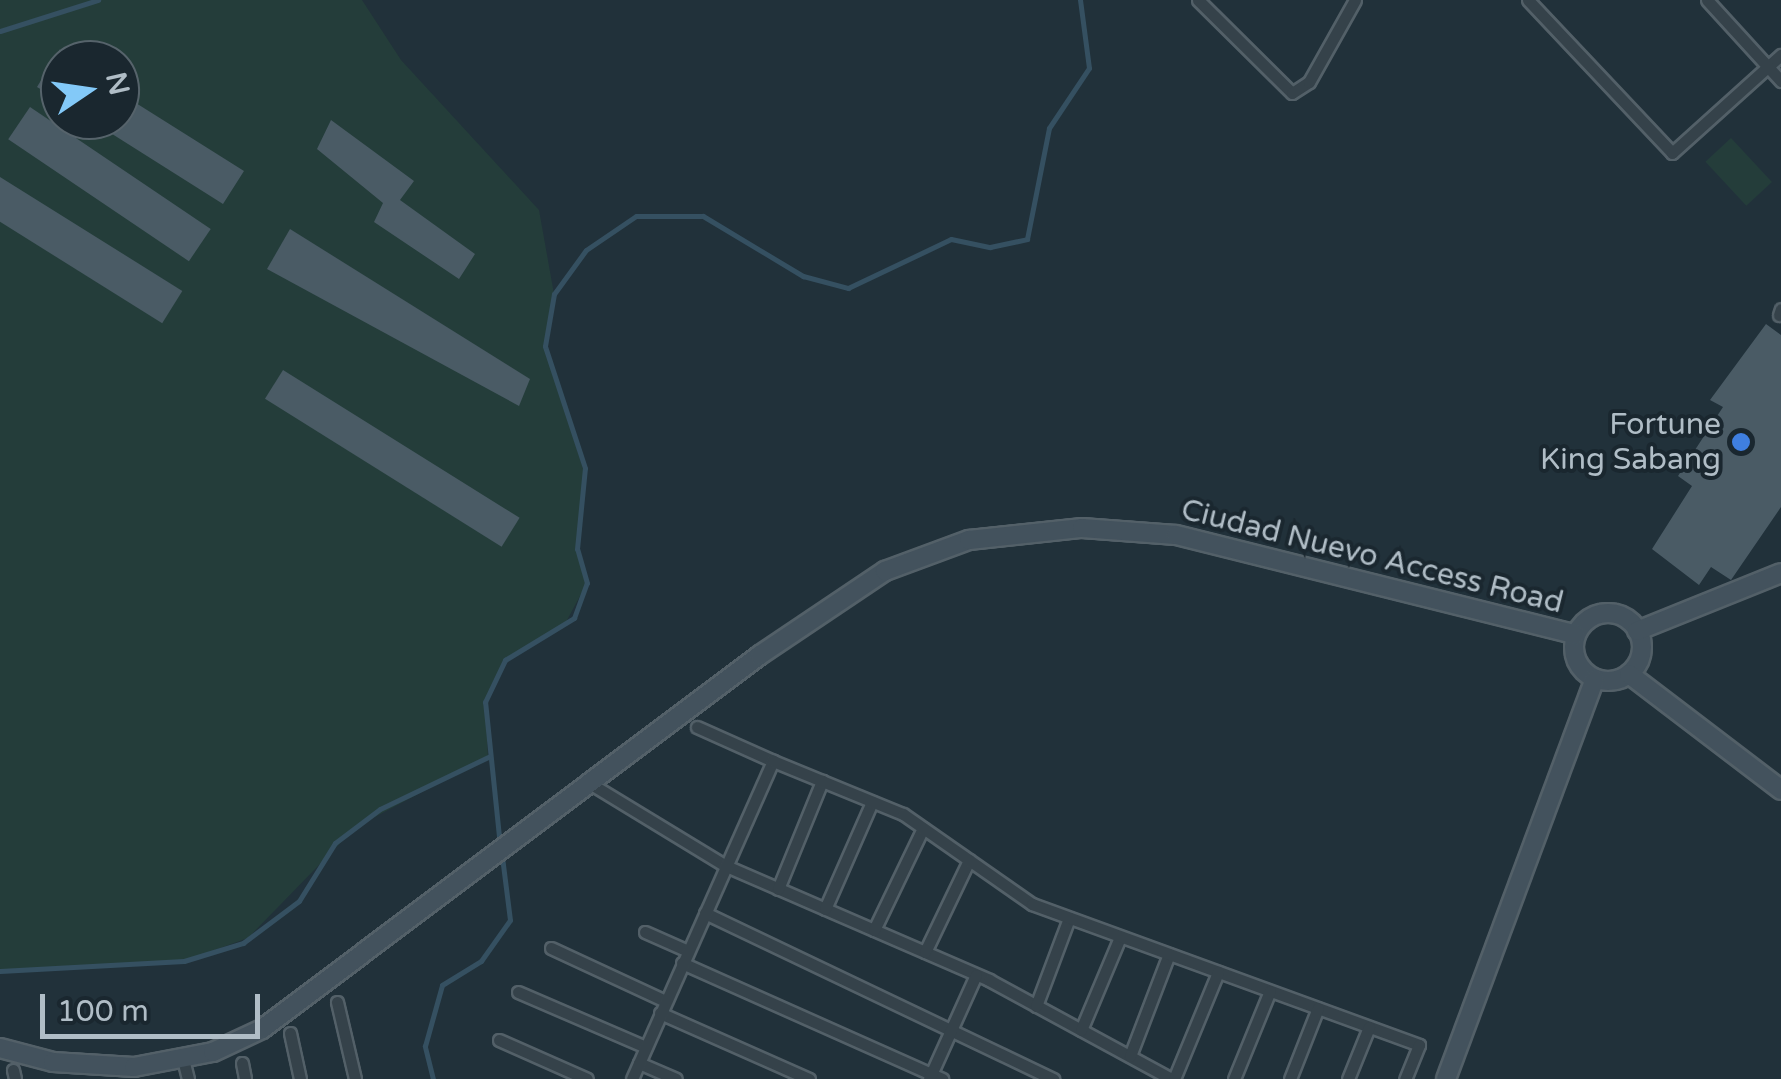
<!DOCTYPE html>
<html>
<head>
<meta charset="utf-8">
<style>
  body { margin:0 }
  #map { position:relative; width:1781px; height:1079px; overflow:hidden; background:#21313a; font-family:"Varela Round",sans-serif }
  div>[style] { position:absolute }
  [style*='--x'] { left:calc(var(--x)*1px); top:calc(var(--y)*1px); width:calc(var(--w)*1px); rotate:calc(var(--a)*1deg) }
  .green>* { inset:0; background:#243d3a; transform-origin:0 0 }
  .stream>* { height:5px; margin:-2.5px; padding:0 2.5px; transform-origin:2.5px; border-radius:2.5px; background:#355061 }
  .building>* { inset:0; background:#4a5b65; transform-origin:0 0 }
  .roads { filter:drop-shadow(2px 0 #536068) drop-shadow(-2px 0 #536068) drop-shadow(0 2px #536068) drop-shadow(0 -2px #536068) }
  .street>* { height:11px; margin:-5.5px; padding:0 5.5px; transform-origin:5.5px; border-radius:5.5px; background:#35424a }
  .secondary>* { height:18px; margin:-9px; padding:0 9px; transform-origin:9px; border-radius:9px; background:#43525d }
  .secondary>.ring { margin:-9px; padding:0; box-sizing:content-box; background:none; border:18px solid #43525d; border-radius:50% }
  .dots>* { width:28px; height:28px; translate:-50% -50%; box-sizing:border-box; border:5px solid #1a272f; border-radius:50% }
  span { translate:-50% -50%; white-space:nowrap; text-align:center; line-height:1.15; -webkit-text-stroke:8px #1a272f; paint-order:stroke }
  .poi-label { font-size:30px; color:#b0bdc6 }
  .right { translate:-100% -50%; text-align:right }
  .street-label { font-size:30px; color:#b0bdc6 }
  .north { position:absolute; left:40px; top:40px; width:100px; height:100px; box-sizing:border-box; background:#1a272f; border:2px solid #56636b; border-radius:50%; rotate:77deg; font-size:28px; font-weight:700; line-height:40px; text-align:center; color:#b0bdc6 }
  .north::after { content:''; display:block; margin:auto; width:35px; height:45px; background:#83c9f8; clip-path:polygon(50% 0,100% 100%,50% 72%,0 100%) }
  .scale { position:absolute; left:40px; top:994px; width:220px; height:45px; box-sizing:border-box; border:5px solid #b0bdc6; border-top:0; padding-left:12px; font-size:30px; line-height:35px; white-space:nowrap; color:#b0bdc6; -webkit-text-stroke:8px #1a272f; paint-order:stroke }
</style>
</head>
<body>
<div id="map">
  <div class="green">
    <i style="clip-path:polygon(evenodd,0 0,362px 0,401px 60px,539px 210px,554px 294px,545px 346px,584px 472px,577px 549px,587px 583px,566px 622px,505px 661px,485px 702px,488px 757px,356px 827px,248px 938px,184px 961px,0 971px,0 0,60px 60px,120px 60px,120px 120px,60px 120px,60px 60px)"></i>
    <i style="left:1731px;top:138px;width:60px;height:35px;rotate:47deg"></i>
  </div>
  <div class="stream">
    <i style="--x:0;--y:31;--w:103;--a:-17.6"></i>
    <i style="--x:500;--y:846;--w:145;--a:-95.9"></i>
    <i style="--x:485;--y:702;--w:47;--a:-64.5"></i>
    <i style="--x:505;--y:660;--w:81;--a:-31.3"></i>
    <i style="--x:574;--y:618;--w:37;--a:-70"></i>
    <i style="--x:587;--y:583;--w:35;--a:-106"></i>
    <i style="--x:577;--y:549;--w:81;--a:-84.4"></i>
    <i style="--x:585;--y:468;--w:128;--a:-108.2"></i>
    <i style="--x:545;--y:346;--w:53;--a:-80.2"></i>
    <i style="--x:554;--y:294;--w:54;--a:-54"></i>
    <i style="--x:586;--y:250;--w:60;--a:-34.2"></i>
    <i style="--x:636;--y:216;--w:67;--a:0"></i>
    <i style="--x:703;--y:216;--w:117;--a:31"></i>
    <i style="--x:803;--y:276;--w:47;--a:14.9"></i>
    <i style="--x:848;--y:288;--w:114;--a:-25.4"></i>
    <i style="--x:951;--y:239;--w:40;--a:12"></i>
    <i style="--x:990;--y:247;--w:38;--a:-12"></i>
    <i style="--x:1027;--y:239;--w:113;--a:-78.8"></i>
    <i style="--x:1049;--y:128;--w:72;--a:-56.3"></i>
    <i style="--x:1089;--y:68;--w:69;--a:-97.5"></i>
    <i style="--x:0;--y:971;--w:184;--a:-3.1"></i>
    <i style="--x:184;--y:961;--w:62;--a:-17"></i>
    <i style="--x:243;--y:943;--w:70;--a:-36.9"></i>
    <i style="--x:299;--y:901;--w:68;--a:-58.2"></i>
    <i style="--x:335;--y:843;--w:56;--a:-37.1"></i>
    <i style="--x:380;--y:809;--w:120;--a:-25.7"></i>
    <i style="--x:433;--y:1079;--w:34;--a:-104"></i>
    <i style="--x:425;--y:1046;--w:63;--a:-74.4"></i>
    <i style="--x:442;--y:985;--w:46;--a:-31.6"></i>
    <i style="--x:481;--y:961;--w:50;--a:-54.7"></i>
    <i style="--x:510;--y:920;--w:64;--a:-97.2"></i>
  </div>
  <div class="building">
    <i style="clip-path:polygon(60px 49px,60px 101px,37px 87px)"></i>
    <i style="clip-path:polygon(120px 93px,244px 171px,223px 204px,90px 120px,120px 120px)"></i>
    <i style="left:30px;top:107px;width:218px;height:39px;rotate:34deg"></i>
    <i style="clip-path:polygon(331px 120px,414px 181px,400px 200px,475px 254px,459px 279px,374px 222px,383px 203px,317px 149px)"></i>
    <i style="left:0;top:177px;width:215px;height:38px;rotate:32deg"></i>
    <i style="clip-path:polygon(290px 229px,530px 379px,519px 406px,267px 269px)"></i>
    <i style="clip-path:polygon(1766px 324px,1781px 335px,1781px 507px,1731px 580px,1711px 567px,1699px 585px,1652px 549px,1692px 486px,1678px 476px,1723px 407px,1710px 400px)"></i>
    <i style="left:283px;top:370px;width:279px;height:34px;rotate:32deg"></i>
  </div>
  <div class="roads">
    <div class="street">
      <i style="--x:1198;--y:0;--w:132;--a:44.7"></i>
      <i style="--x:1292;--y:93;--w:20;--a:-33"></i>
      <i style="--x:1309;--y:82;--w:94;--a:-60.7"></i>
      <i style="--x:1528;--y:0;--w:210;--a:46.7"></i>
      <i style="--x:1672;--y:153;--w:147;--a:-42"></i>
      <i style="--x:1707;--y:0;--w:110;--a:47.6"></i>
      <i style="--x:1779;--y:315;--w:6;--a:-72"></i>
      <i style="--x:697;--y:727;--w:83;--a:24.1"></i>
      <i style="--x:591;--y:784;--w:158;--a:31.3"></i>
      <i style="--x:726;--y:866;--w:287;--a:23.4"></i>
      <i style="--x:989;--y:980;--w:207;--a:28.5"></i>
      <i style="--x:778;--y:889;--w:117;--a:-67.8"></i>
      <i style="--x:825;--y:909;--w:117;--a:-66.3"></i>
      <i style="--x:705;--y:913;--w:386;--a:25.5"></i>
      <i style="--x:874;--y:930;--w:113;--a:-64.3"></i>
      <i style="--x:645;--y:932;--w:47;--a:23.8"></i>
      <i style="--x:551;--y:948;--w:126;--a:24.9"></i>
      <i style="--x:925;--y:952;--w:102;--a:-64.4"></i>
      <i style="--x:682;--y:963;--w:285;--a:24"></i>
      <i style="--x:518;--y:992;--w:139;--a:23.3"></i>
      <i style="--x:337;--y:1002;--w:79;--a:76.8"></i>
      <i style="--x:1036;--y:1006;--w:94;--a:-69.4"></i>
      <i style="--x:660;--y:1013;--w:163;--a:23.9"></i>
      <i style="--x:1081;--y:1030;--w:101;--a:-67.2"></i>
      <i style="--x:290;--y:1033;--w:47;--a:77.7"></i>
      <i style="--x:499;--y:1040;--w:96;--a:23.9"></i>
      <i style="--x:1130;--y:1056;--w:109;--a:-69.1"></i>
      <i style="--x:183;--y:1059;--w:21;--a:76"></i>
      <i style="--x:242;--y:1063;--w:16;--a:79"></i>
      <i style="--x:639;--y:1063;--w:40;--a:23.4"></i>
      <i style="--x:13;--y:1070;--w:9;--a:77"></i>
      <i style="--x:632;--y:1079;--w:348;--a:-66.1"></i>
      <i style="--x:773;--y:761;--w:140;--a:22.2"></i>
      <i style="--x:903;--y:814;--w:157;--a:34.9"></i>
      <i style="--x:1032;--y:904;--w:412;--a:20"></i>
      <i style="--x:1419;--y:1045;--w:37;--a:112"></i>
      <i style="--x:929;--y:1079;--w:114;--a:-65.7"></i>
      <i style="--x:1174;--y:1079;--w:116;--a:-67.6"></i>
      <i style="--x:1234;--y:1079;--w:95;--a:-67.8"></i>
      <i style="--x:1290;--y:1079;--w:76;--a:-68.5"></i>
      <i style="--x:1348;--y:1079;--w:56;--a:-68"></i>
    </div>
    <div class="secondary">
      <i class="ring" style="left:1574px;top:613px;width:50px;height:50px"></i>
      <i style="--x:1637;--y:631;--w:155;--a:-21.9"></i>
      <i style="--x:1629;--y:674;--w:191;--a:37.3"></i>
      <i style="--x:0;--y:1048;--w:55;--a:14.8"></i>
      <i style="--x:53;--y:1062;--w:81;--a:3.5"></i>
      <i style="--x:134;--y:1067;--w:80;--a:-10.8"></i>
      <i style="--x:213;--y:1052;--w:54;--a:-25.1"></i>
      <i style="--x:262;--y:1029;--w:623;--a:-36.91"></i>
      <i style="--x:760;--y:655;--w:151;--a:-33.9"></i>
      <i style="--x:885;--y:571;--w:90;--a:-20.3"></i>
      <i style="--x:969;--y:540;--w:114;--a:-6.1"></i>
      <i style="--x:1082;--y:528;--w:94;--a:4.3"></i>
      <i style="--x:1176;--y:535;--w:412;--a:14"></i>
      <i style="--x:1446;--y:1079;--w:427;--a:-69.6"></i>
    </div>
  </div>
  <div class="dots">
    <i style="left:1741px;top:442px;background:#3f7fe0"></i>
  </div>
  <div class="poi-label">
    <span class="right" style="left:1721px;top:442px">Fortune<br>King Sabang</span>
  </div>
  <div class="street-label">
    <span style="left:1372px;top:557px;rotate:14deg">Ciudad Nuevo Access Road</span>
  </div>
  <div class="north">N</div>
  <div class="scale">100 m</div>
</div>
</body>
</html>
